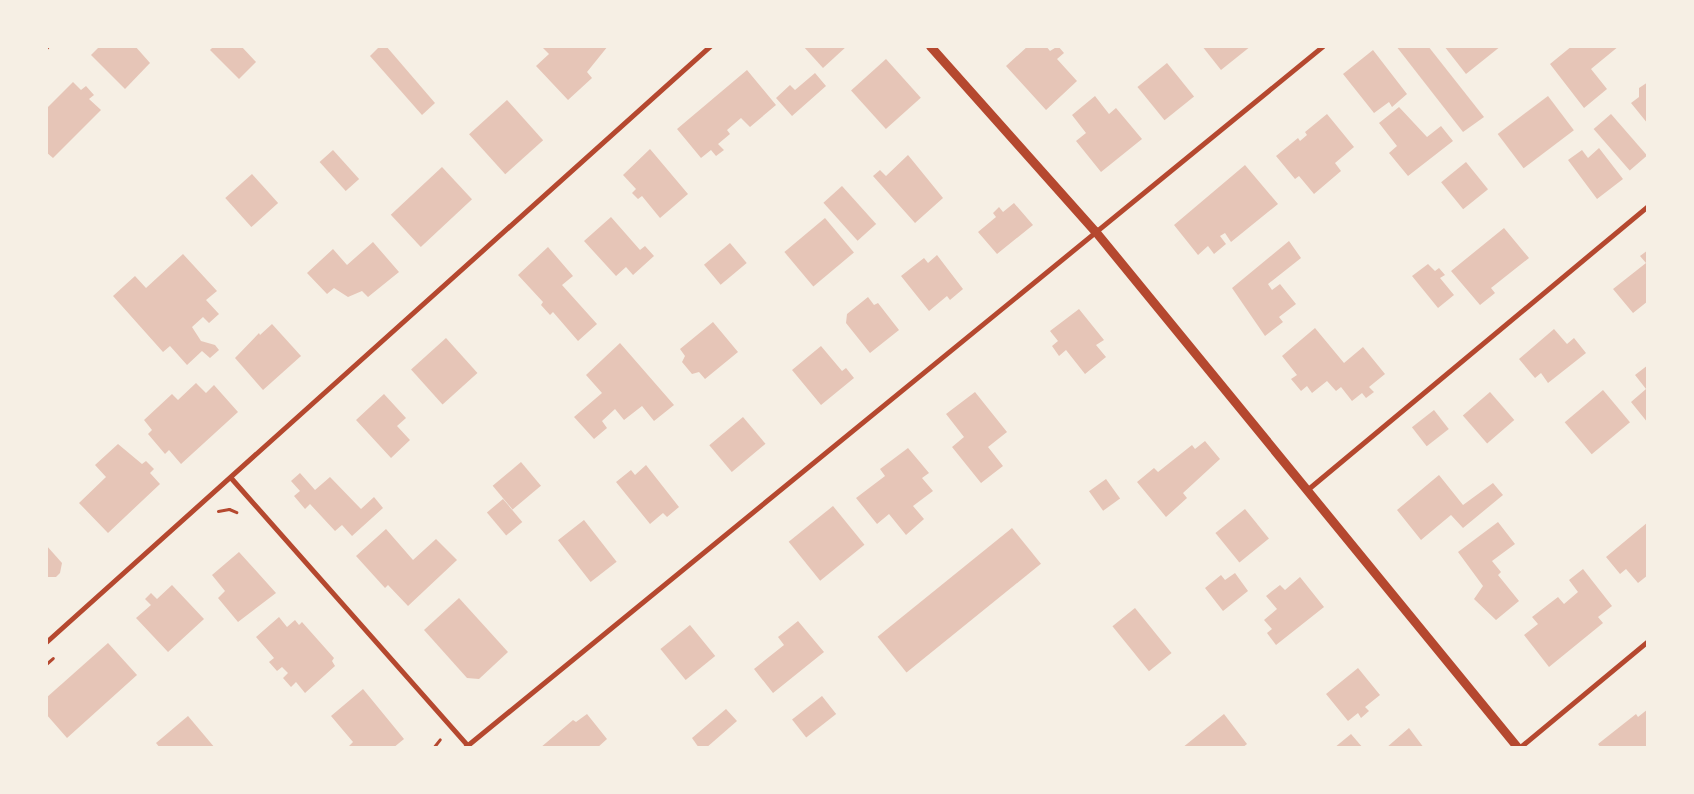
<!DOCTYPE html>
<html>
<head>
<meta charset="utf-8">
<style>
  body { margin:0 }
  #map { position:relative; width:1694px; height:794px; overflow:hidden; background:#f6efe4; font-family:Poppins,sans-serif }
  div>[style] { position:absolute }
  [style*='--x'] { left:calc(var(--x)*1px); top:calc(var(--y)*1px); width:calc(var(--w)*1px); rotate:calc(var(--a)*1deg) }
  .building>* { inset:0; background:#e6c5b7; transform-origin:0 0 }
  .path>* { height:3px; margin:-1.5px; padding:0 1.5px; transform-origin:1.5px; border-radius:1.5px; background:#b5482f }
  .minor>* { height:5px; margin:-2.5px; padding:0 2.5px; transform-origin:2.5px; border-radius:2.5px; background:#b5482f }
  .tertiary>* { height:9px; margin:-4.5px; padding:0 4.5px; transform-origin:4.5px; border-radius:4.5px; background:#b5482f }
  span { translate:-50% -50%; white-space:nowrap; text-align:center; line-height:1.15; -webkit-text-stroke:4px #f6efe4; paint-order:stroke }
  .frame { position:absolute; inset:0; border:48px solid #f6efe4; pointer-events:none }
</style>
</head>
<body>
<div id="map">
  <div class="building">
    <i style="clip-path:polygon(100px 46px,135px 46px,150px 63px,125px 89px,91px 55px)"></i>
    <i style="clip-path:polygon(214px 46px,241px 46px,256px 62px,239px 79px,210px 50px)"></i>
    <i style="clip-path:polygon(380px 46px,386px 46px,435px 103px,422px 115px,370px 56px)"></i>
    <i style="clip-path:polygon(541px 46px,608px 46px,587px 72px,592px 78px,568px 100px,536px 66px,549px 54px)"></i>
    <i style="clip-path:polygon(803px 46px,847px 46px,823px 68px)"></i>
    <i style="clip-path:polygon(1028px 46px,1046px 46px,1050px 51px,1058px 46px,1064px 53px,1057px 59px,1077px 81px,1046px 110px,1006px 66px)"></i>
    <i style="clip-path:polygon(1202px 46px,1251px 46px,1221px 70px)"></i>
    <i style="clip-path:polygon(1396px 46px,1428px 46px,1484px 117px,1463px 132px)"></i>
    <i style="clip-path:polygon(1444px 46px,1501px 46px,1466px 74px)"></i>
    <i style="clip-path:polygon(1572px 46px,1619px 46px,1591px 69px,1607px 89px,1584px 108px,1550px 64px)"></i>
    <i style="clip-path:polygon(1373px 50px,1407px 94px,1392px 107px,1389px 102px,1374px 113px,1343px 74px)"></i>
    <i style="left:886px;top:59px;width:52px;height:47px;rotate:48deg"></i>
    <i style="left:1167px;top:63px;width:43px;height:38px;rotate:51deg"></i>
    <i style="clip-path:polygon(747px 70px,776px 105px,750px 127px,741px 118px,727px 130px,730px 134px,718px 144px,724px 150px,716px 156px,711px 150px,701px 158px,677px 129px)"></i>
    <i style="clip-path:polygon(815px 73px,826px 86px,792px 116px,776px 98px,790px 85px,795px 90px)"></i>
    <i style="clip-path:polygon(73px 82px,81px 90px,86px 86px,94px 95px,89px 99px,101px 110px,53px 158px,46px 152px,46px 109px)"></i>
    <i style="clip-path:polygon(1648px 82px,1648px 124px,1631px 103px,1639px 97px,1639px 88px)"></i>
    <i style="clip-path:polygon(1095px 96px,1109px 114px,1116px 108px,1142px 139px,1101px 172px,1076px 141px,1086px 133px,1072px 115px)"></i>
    <i style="left:1548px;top:96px;width:43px;height:63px;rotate:53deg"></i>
    <i style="left:507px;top:100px;width:54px;height:51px;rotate:48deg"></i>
    <i style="clip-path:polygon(1399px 107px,1427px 137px,1441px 126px,1453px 141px,1408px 176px,1389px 153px,1397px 146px,1379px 123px)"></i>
    <i style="clip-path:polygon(1327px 114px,1354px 147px,1335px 163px,1341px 171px,1314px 194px,1299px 176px,1295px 179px,1276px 156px,1298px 138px,1300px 141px,1307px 135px,1305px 132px)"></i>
    <i style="left:1611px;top:114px;width:55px;height:23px;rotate:49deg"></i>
    <i style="clip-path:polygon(1599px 148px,1623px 179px,1597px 199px,1568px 160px,1582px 150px,1588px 158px)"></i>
    <i style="clip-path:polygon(650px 149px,688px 194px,660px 218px,642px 196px,638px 199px,632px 193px,636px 189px,623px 175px)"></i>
    <i style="left:333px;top:150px;width:39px;height:18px;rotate:48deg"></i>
    <i style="clip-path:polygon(908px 155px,943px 198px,915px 223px,873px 176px,880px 170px,886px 176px)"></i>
    <i style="left:1466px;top:162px;width:35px;height:32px;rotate:51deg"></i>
    <i style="clip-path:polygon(1245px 165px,1278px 204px,1231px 242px,1225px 233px,1220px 236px,1226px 244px,1214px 254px,1208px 246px,1198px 255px,1174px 225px)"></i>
    <i style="left:442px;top:167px;width:44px;height:70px;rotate:47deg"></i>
    <i style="left:252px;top:174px;width:39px;height:36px;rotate:48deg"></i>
    <i style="left:842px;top:186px;width:51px;height:25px;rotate:48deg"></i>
    <i style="clip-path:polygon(1014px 203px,1033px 225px,997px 254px,978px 232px,996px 217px,993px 213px,999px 207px,1003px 212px)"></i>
    <i style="clip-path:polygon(611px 217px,640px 250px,645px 246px,654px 256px,633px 275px,626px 267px,616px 276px,584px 241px)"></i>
    <i style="left:825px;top:218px;width:45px;height:53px;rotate:50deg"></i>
    <i style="clip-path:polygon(1504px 228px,1529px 258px,1491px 288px,1495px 293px,1480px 305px,1451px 271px)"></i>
    <i style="clip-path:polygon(1289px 241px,1301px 258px,1268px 284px,1272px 290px,1280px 284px,1296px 304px,1279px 317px,1283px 322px,1265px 336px,1232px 288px)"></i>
    <i style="clip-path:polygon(373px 242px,399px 272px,368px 297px,362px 291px,348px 297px,334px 288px,327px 294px,307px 273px,333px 249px,347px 265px)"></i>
    <i style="left:730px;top:243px;width:26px;height:34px;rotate:50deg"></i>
    <i style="clip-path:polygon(548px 247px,573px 276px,562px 285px,597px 324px,578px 341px,553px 312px,550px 315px,541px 305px,543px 302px,518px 275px)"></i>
    <i style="clip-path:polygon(1648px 250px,1648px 301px,1633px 313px,1613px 289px,1646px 263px,1640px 256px)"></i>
    <i style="clip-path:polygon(183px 254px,217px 291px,206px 300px,219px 314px,209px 323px,203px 317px,192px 327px,201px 341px,215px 345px,219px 350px,210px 358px,202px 351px,187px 365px,170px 346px,163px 352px,113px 296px,135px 276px,146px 288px)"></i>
    <i style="clip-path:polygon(937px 255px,963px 289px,950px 300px,947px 296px,929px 311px,901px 276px,924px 258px,928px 263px)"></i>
    <i style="clip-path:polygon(1428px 264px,1435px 271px,1439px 268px,1445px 275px,1440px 278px,1454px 295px,1438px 308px,1412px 276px)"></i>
    <i style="clip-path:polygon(868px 297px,874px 305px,878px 303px,899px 330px,870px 353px,846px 323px,847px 314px)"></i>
    <i style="clip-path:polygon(1079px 309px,1104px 340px,1096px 345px,1106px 357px,1085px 374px,1066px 350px,1059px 356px,1052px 346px,1058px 341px,1050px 331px)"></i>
    <i style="clip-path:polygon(713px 322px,738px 352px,705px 379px,699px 372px,692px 374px,682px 362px,685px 356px,680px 349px)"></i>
    <i style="clip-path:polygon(272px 324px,301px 356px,263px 390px,235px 358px,259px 333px,260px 335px)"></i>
    <i style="clip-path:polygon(1315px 328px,1344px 363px,1363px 347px,1385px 374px,1369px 387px,1374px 392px,1366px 398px,1362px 393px,1352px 401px,1341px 387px,1336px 391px,1327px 381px,1312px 393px,1307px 386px,1301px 391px,1291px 379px,1297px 375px,1282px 356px)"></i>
    <i style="clip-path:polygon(1554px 329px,1567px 344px,1574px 338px,1586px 353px,1548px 383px,1541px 373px,1535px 378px,1519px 359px)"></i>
    <i style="left:446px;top:338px;width:47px;height:47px;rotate:48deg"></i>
    <i style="clip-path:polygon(620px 343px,674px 405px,654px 421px,642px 406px,624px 420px,615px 409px,602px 421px,607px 428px,594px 439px,574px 417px,602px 393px,586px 375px)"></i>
    <i style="clip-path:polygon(821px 346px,842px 371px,846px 368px,854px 378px,821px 405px,792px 370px)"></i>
    <i style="clip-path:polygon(1648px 365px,1648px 423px,1631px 402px,1646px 389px,1635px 375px)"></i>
    <i style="clip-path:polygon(196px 383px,206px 393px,214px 385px,238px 412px,181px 464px,169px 450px,165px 454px,148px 434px,152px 430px,144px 420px,172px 394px,178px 400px)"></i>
    <i style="left:1603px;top:390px;width:42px;height:50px;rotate:50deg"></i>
    <i style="clip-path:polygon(975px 392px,1007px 432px,988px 447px,1003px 466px,981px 483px,952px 447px,964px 437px,946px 414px)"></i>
    <i style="left:1490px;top:392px;width:37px;height:36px;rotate:49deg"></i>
    <i style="clip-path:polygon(384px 394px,406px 418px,397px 426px,410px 440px,391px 458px,356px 420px)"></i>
    <i style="left:1434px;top:410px;width:24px;height:28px;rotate:52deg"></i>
    <i style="left:743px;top:417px;width:35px;height:44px;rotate:50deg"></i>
    <i style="clip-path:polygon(1205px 441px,1220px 459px,1183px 493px,1187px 498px,1166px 517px,1137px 482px,1154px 468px,1158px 472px,1192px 445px,1195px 449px)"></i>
    <i style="clip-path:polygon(118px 444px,142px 464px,146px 461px,154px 469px,150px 473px,160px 484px,108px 533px,79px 503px,106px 477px,95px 465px)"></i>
    <i style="clip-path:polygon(908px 448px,929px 473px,922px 478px,933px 491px,913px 506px,924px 519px,906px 535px,889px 514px,877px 524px,856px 498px,885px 476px,880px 469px)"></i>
    <i style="left:521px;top:462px;width:31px;height:37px;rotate:50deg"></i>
    <i style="clip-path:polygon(646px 465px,679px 507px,667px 517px,663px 513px,650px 524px,616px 482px,631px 470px,635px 475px)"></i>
    <i style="clip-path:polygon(300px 473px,315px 490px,330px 477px,361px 509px,374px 497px,383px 508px,352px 536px,342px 525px,335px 531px,310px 504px,305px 509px,294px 496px,300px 491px,291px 481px)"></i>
    <i style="clip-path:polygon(1439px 475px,1463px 505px,1493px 483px,1503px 495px,1463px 528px,1451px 515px,1421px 540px,1397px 510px)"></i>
    <i style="left:1106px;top:479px;width:24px;height:21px;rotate:54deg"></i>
    <i style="left:503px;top:499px;width:30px;height:21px;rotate:50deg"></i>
    <i style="left:833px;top:506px;width:50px;height:57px;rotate:51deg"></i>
    <i style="left:1245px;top:509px;width:38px;height:38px;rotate:51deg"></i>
    <i style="left:584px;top:520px;width:53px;height:33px;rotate:52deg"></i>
    <i style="clip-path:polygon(1498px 522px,1515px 544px,1492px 561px,1501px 572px,1498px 575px,1519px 601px,1496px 620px,1474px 599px,1483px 586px,1458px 552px)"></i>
    <i style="clip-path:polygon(1648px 522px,1648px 575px,1638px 583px,1626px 569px,1620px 574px,1606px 557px)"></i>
    <i style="left:1012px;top:528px;width:46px;height:173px;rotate:51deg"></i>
    <i style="clip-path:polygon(386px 529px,413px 560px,436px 539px,457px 560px,408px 606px,388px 585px,385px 588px,356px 556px)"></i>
    <i style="clip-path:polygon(46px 545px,62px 563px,60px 573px,56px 577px,46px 577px)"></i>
    <i style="clip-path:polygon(239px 552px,276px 593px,238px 622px,218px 598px,225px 591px,212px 575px)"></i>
    <i style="clip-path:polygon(1583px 569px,1612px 606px,1598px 617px,1603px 623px,1549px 667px,1524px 635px,1538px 624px,1532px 617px,1558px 597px,1564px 604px,1578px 592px,1569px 580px)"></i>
    <i style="clip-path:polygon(1235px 573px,1248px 591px,1223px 611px,1205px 588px,1221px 575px,1225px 580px)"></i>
    <i style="clip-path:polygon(1300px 577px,1324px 607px,1276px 645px,1267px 633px,1272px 629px,1264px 620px,1277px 609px,1266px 596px,1280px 585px,1285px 590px)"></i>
    <i style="clip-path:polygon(172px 585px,204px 619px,168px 652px,136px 618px,151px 605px,145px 599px,151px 593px,157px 599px)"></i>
    <i style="clip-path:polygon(459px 598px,508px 652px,479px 679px,467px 678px,424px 630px)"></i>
    <i style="left:1135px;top:608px;width:58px;height:29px;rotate:51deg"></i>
    <i style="clip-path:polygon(279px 617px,287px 627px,295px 620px,299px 625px,302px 622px,334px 658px,332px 661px,335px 666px,305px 693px,296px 682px,291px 687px,283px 678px,288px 673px,282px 667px,277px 671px,269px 662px,274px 658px,256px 637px)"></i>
    <i style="clip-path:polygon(798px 621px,824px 652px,773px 693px,754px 669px,784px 645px,778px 637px)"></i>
    <i style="left:690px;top:625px;width:40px;height:38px;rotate:51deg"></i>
    <i style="clip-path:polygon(108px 643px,137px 675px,67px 738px,46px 714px,46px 698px)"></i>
    <i style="clip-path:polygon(1358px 668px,1380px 695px,1365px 707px,1369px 711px,1361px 718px,1358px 713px,1348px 721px,1326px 694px)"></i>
    <i style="clip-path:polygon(363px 689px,404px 739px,393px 748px,347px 748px,353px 742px,331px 716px)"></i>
    <i style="left:822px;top:696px;width:23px;height:38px;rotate:52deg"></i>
    <i style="clip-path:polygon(726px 709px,737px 721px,706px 748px,699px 748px,692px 738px)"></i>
    <i style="clip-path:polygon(1648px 709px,1648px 748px,1601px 748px,1598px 744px,1636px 714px,1638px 717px)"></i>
    <i style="clip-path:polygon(587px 714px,607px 739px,597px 748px,540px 748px,573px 720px,576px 722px)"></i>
    <i style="clip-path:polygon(1224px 714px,1247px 744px,1242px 748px,1182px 748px)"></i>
    <i style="clip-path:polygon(188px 716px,215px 748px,160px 748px,156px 743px)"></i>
    <i style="clip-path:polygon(1409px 728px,1424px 748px,1386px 748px)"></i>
    <i style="clip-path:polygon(1351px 734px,1363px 748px,1334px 748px)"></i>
  </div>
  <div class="path">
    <i style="--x:218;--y:511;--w:11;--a:-10"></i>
    <i style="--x:229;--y:509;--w:8;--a:23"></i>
    <i style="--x:46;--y:664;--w:9;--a:-41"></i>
    <i style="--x:433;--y:748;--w:11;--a:-52"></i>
  </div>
  <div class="minor">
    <i style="--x:46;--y:47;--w:1;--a:-45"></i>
    <i style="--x:231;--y:478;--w:361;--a:48.5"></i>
    <i style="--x:1308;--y:489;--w:442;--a:-39.8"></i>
    <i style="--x:46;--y:642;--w:892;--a:-41.91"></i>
    <i style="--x:464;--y:748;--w:1109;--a:-39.26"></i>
    <i style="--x:1519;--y:748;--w:168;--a:-39.7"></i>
  </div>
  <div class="tertiary">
    <i style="--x:930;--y:46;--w:248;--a:48.3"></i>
    <i style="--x:1095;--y:231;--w:668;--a:50.71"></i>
  </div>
  <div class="frame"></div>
</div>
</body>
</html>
